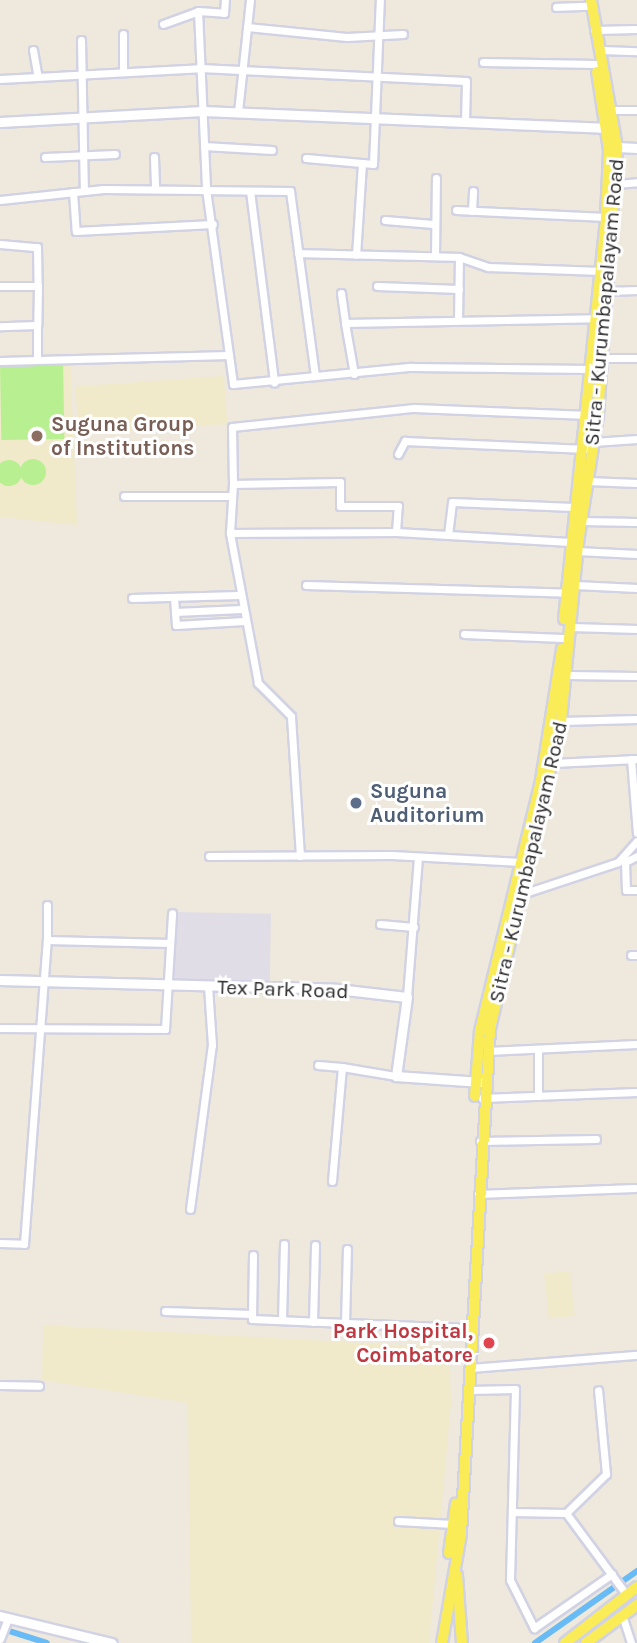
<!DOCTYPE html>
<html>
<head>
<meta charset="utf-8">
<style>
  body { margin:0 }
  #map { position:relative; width:637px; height:1643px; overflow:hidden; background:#eee9dc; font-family:Karla,sans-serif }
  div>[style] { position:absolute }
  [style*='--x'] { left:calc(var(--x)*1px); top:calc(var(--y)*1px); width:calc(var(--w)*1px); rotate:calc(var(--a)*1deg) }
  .industrial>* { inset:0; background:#e1dde6; transform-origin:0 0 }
  .education>* { inset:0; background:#f0eacb; transform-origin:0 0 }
  .pitch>* { inset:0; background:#b8ef91; transform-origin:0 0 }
  .round { border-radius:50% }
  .canal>* { height:6px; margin:-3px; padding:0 3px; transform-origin:3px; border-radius:3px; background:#69bbf6 }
  .roads { filter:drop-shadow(2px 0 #d1d2e4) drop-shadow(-2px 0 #d1d2e4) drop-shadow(0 2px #d1d2e4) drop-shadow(0 -2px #d1d2e4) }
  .minor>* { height:7px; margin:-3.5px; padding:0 3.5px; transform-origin:3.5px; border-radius:3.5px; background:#fff }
  .tertiary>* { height:9px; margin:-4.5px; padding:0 4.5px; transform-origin:4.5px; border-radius:4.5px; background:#fff }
  .primary>* { height:10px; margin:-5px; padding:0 5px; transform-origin:5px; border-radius:5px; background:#f9ec56 }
  .dots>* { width:19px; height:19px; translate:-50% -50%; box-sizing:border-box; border:4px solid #fff; border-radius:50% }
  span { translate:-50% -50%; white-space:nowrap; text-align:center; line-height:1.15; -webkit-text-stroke:6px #fff; paint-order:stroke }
  .street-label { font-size:21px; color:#2b2b2b }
  .education-label { font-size:21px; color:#785e54; font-weight:700 }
  .left { translate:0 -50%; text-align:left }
  .service-label { font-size:21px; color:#4e5e75; font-weight:700 }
  .health-label { font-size:21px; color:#be3a42; font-weight:700 }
  .right { translate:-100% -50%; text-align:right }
</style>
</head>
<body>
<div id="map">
  <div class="industrial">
    <i style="left:176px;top:912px;width:95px;height:74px;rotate:1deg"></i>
  </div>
  <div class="education">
    <i style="clip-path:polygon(70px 353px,77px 525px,0 517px,0 356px)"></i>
    <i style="left:224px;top:376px;width:48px;height:149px;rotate:86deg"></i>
    <i style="left:570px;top:1271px;width:45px;height:26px;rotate:84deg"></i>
    <i style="clip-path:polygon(43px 1325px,449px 1348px,451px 1404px,429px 1643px,191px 1643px,188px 1403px,42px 1380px)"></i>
  </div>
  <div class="pitch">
    <i style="left:63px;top:362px;width:77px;height:63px;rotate:89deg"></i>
    <i class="round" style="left:20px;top:459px;width:26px;height:26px"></i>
    <i class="round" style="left:-4px;top:460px;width:26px;height:26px"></i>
  </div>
  <div class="canal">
    <i style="--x:0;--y:1628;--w:49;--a:17.7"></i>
    <i style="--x:535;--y:1643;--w:125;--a:-35.2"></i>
  </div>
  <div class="roads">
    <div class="minor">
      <i style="--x:556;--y:7;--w:36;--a:-2"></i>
      <i style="--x:198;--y:11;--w:178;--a:87.4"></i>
      <i style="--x:206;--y:189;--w:197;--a:82.1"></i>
      <i style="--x:233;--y:384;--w:179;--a:-5.5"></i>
      <i style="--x:411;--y:367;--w:181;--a:0.6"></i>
      <i style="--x:163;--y:24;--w:37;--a:-20"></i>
      <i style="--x:198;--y:11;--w:26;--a:4"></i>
      <i style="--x:224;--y:13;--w:13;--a:-86"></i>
      <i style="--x:247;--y:27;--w:100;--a:5.7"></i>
      <i style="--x:347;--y:37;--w:56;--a:-3.1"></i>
      <i style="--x:594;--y:30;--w:43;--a:-1.3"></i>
      <i style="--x:123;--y:34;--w:38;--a:90"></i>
      <i style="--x:81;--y:40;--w:151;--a:88.9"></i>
      <i style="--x:33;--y:50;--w:27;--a:80"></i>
      <i style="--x:601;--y:50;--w:36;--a:2"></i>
      <i style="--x:483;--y:62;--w:113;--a:1"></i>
      <i style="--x:0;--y:79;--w:200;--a:-3.1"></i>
      <i style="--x:200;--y:68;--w:266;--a:2.8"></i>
      <i style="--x:466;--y:81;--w:42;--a:91.4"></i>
      <i style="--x:612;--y:110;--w:25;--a:0"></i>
      <i style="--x:238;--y:112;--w:113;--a:-83.9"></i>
      <i style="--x:204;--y:146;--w:68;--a:3.4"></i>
      <i style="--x:45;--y:157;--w:70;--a:-2.5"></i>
      <i style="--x:154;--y:157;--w:31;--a:88"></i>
      <i style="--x:306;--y:158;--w:56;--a:5.1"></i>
      <i style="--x:362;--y:163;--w:92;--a:93.7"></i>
      <i style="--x:362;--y:163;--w:11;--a:5"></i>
      <i style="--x:373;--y:164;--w:164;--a:-87.6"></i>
      <i style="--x:616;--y:184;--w:21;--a:-5"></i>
      <i style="--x:250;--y:191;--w:193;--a:82.8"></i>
      <i style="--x:73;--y:192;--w:39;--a:86"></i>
      <i style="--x:76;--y:231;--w:137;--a:-2.9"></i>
      <i style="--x:0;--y:200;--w:104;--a:-6.1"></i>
      <i style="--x:103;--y:189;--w:187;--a:0.6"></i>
      <i style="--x:290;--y:191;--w:187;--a:82.3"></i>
      <i style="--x:456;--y:210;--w:150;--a:2.7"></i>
      <i style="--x:472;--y:211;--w:20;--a:-87"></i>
      <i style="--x:385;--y:220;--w:48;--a:4.8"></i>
      <i style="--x:0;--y:244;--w:37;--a:5"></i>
      <i style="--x:37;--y:247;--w:39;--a:89"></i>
      <i style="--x:38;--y:286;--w:39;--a:91"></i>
      <i style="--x:37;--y:325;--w:37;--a:178"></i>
      <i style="--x:298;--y:253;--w:161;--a:1.4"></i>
      <i style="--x:459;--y:257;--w:63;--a:90.9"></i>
      <i style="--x:435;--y:256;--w:78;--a:-89.3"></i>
      <i style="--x:459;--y:257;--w:31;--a:19"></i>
      <i style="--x:488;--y:267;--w:113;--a:2"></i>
      <i style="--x:0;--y:286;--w:38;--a:0"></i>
      <i style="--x:377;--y:286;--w:82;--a:2.1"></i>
      <i style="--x:608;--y:291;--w:29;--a:-2"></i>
      <i style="--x:341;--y:293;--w:30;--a:82"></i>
      <i style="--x:37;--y:325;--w:35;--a:90"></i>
      <i style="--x:603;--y:358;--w:34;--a:0"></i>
      <i style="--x:0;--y:361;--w:229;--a:-1.5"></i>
      <i style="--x:354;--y:374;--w:52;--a:-100"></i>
      <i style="--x:345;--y:323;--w:252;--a:-1.1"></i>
      <i style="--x:593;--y:442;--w:44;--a:-3.9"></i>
      <i style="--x:398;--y:454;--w:15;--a:-62"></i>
      <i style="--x:405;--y:441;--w:181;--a:2.5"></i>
      <i style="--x:587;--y:481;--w:50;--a:2.3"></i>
      <i style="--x:124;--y:496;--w:108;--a:0"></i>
      <i style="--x:581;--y:521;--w:56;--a:1"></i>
      <i style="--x:230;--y:533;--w:49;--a:-86.5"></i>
      <i style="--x:448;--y:535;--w:33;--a:-83"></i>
      <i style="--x:452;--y:502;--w:121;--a:2.4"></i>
      <i style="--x:570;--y:542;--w:174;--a:-176.7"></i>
      <i style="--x:396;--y:532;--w:26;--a:-86"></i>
      <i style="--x:398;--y:506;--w:58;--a:180"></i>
      <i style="--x:340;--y:506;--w:24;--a:-90"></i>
      <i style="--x:340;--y:482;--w:107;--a:178.9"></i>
      <i style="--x:233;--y:484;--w:57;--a:-91"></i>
      <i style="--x:232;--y:427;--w:183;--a:-6"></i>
      <i style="--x:414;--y:408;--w:174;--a:2.3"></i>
      <i style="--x:577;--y:551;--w:60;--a:2.9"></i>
      <i style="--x:306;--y:585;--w:263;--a:1.7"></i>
      <i style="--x:575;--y:585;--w:62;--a:2.8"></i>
      <i style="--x:174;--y:597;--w:28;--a:86"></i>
      <i style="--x:176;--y:625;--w:68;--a:-3.4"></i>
      <i style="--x:132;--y:598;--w:107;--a:-1.6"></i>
      <i style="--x:175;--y:612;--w:67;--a:-2.6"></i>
      <i style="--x:571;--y:627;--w:66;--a:1.7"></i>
      <i style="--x:464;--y:634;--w:99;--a:2.3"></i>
      <i style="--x:567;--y:675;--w:70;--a:0.8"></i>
      <i style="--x:561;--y:721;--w:76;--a:-1.5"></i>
      <i style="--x:631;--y:759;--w:74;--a:85.4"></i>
      <i style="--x:553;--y:763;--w:84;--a:-2.7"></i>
      <i style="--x:209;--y:856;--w:183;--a:-0.3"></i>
      <i style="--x:392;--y:855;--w:129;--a:3.1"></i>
      <i style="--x:300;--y:856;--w:140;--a:-93.7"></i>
      <i style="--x:291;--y:716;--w:47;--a:-135"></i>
      <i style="--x:258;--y:683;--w:153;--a:-100.6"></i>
      <i style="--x:230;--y:533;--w:166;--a:-0.3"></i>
      <i style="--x:637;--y:856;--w:13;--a:153"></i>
      <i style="--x:625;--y:862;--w:28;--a:88"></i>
      <i style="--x:626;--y:890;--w:11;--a:0"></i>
      <i style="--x:525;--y:893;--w:98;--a:-18.4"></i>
      <i style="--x:618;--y:862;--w:28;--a:-48"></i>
      <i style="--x:47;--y:905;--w:35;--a:90"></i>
      <i style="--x:47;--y:940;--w:123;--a:1.4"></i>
      <i style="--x:380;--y:924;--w:34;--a:5"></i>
      <i style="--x:631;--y:955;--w:6;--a:0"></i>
      <i style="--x:407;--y:997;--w:140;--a:-85.5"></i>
      <i style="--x:0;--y:1028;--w:165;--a:0.3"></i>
      <i style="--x:165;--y:1029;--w:116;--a:-86.5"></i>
      <i style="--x:487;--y:1051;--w:150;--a:-2.7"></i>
      <i style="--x:318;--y:1065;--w:24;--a:5"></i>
      <i style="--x:538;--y:1096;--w:47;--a:-90"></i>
      <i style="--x:482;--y:1098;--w:155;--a:-2.2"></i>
      <i style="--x:480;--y:1141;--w:116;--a:-1"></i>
      <i style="--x:332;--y:1181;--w:114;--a:-85"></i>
      <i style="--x:342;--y:1067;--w:55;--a:9.5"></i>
      <i style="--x:478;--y:1194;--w:157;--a:-2.2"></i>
      <i style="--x:190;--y:1209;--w:165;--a:-82.4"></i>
      <i style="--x:212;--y:1045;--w:58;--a:-93.9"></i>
      <i style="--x:0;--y:1243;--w:24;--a:2"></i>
      <i style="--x:24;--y:1244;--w:305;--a:-85.7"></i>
      <i style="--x:253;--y:1255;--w:64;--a:90.9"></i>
      <i style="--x:252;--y:1319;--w:219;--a:2.4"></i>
      <i style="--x:165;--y:1311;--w:87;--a:2"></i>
      <i style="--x:282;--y:1320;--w:76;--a:-88.5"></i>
      <i style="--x:313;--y:1322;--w:77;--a:-88.5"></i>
      <i style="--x:345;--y:1324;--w:75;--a:-88.5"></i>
      <i style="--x:470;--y:1368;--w:168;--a:-4.5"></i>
      <i style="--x:0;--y:1385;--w:39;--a:1"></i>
      <i style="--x:469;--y:1390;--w:46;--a:-1.2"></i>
      <i style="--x:515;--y:1389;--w:191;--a:91.5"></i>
      <i style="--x:510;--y:1580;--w:54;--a:63.4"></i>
      <i style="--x:534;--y:1628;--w:95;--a:-34.7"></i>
      <i style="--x:512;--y:1512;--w:54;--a:1.1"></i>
      <i style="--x:566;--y:1513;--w:56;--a:-44.3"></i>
      <i style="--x:606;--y:1474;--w:84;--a:-95.4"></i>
      <i style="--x:566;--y:1513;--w:101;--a:53.5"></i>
      <i style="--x:398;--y:1521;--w:55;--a:3.1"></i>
      <i style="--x:622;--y:1615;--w:29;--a:72"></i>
      <i style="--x:0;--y:1639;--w:22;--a:-69"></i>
    </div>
    <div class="tertiary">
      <i style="--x:0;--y:122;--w:203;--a:-3.1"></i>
      <i style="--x:203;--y:111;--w:407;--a:2.4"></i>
      <i style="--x:617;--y:147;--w:20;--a:3"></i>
      <i style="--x:0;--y:980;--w:337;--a:1.5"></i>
      <i style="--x:337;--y:989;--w:70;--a:6.5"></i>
      <i style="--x:407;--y:997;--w:80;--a:97.9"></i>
      <i style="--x:396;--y:1076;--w:85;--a:4"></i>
      <i style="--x:0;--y:1616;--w:115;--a:13.6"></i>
    </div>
    <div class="primary">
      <i style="--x:564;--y:619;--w:404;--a:-84"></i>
      <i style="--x:606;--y:217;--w:67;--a:-87.4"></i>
      <i style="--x:609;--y:150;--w:79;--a:-98.7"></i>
      <i style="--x:475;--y:1096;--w:65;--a:-85.6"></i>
      <i style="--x:480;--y:1031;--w:258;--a:-76.3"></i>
      <i style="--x:541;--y:780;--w:133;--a:-80.9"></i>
      <i style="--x:449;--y:1553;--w:50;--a:-82"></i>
      <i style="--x:457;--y:1575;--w:68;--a:85.8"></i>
      <i style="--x:442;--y:1643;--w:111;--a:-80.1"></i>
      <i style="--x:461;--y:1534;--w:506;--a:-86.71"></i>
      <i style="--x:490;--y:1029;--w:316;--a:-77"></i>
      <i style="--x:561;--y:721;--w:179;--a:-84.5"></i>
      <i style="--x:578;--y:543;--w:130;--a:-81.1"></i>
      <i style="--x:598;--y:415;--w:269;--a:-85.9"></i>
      <i style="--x:617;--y:147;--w:149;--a:-100"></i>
      <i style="--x:565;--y:1643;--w:91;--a:-37.9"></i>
      <i style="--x:586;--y:1643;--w:64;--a:-36.7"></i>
    </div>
  </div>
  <div class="dots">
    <i style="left:37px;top:436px;background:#8d6e63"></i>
    <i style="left:356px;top:803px;background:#5c6f8a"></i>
    <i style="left:489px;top:1343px;background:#e0444e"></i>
  </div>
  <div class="street-label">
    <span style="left:604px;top:302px;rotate:-85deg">Sitra - Kurumbapalayam Road</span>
    <span style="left:528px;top:862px;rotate:-77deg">Sitra - Kurumbapalayam Road</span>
    <span style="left:283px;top:989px;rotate:2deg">Tex Park Road</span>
  </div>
  <div class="education-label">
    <span class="left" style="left:51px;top:436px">Suguna Group<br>of Institutions</span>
  </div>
  <div class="service-label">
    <span class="left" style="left:370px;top:803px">Suguna<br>Auditorium</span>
  </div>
  <div class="health-label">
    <span class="right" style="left:473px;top:1343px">Park Hospital,<br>Coimbatore</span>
  </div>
</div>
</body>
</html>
